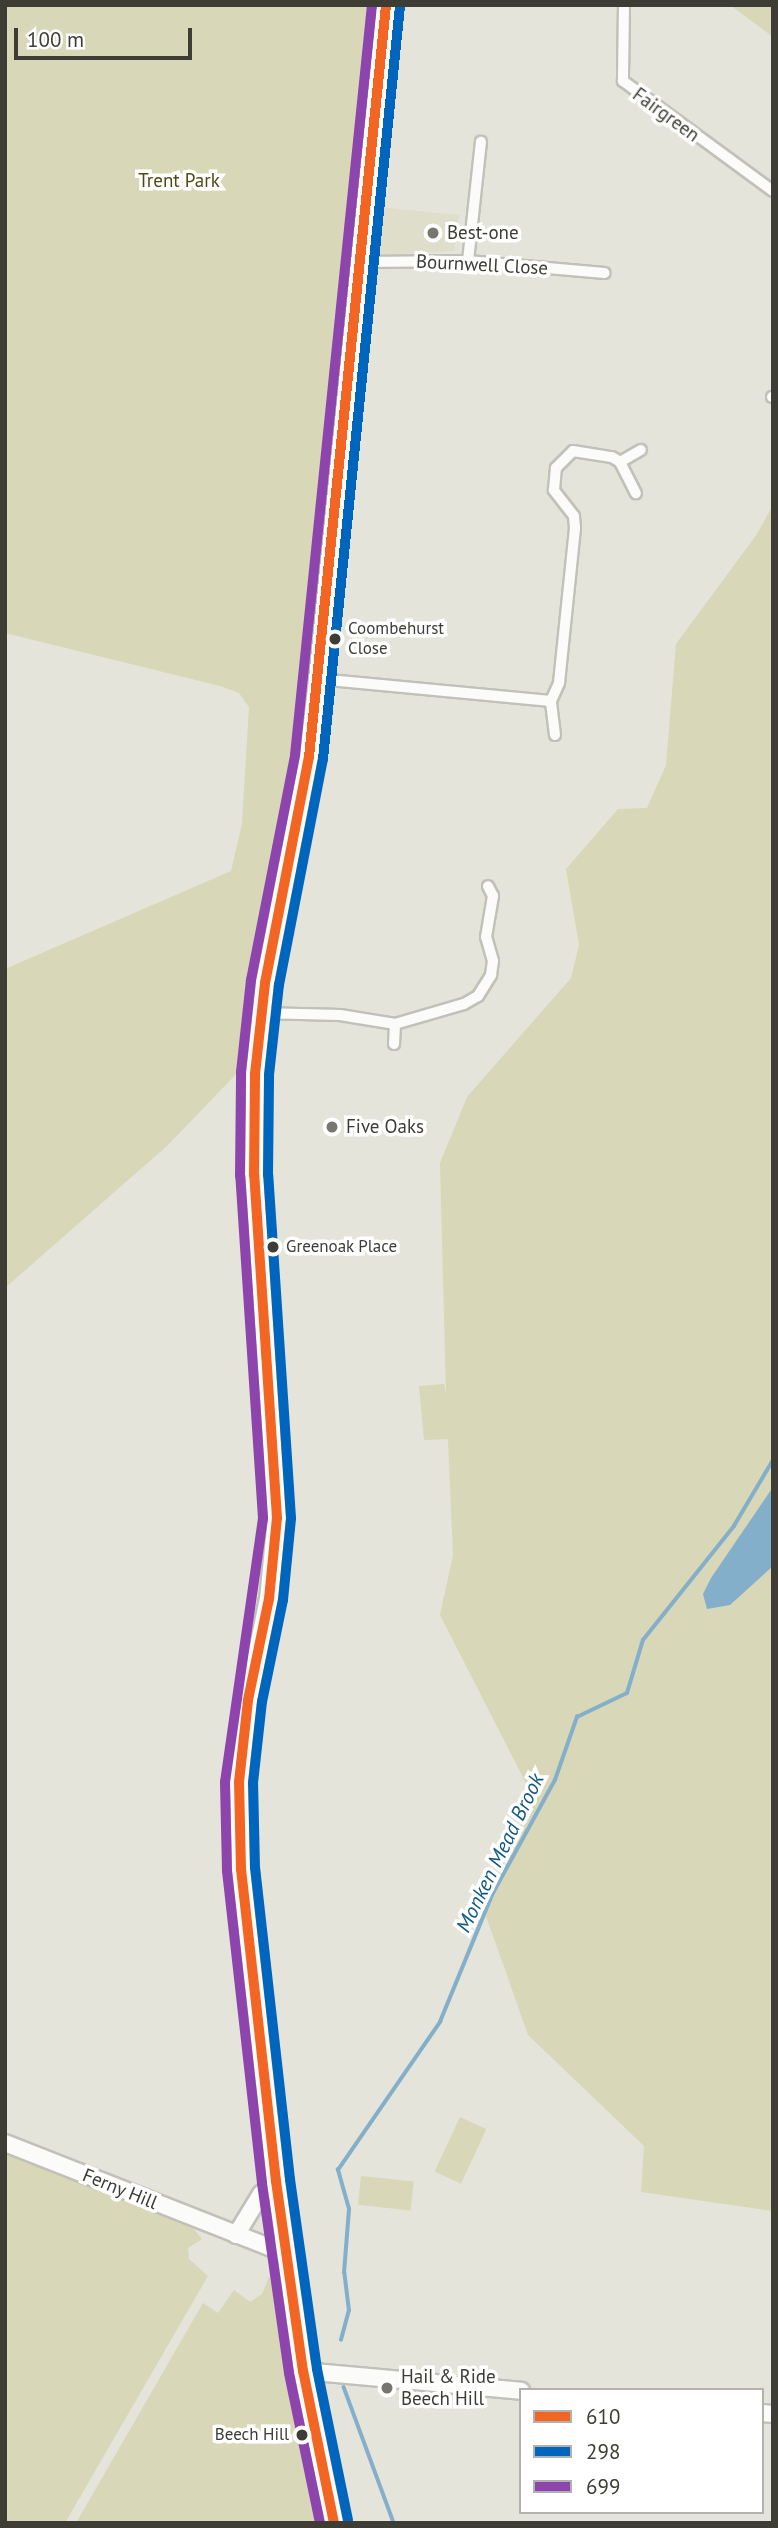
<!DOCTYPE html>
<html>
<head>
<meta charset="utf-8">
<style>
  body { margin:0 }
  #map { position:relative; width:778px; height:2528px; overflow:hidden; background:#e4e4da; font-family:"PT Sans",sans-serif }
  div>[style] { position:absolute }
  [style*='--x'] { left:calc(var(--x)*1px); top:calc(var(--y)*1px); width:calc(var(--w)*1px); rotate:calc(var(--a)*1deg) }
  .built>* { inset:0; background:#dedecb }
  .green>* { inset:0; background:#d8d7b7; transform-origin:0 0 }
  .water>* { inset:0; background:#84afca }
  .stream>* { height:3.5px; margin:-1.75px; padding:0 1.75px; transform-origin:1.75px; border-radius:1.75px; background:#84afca }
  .roads { filter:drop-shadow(2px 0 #c1c1b9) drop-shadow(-2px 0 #c1c1b9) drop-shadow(0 2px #c1c1b9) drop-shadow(0 -2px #c1c1b9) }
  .street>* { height:10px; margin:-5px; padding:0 5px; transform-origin:5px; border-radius:5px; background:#fbfbf9 }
  .secondary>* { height:16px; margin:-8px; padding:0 8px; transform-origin:8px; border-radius:8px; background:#fbfbf9 }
  .primary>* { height:18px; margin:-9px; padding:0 9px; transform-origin:9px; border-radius:9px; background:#fbfbf9 }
  .bus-1>* { height:10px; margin:-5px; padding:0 5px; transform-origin:5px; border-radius:5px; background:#f26522 }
  .bus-2>* { height:10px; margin:-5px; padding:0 5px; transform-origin:5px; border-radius:5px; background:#0065bd }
  .bus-3>* { height:10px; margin:-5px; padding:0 5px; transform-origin:5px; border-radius:5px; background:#8e44ad }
  .dots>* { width:19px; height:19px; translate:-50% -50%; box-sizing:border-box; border:4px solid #fff; border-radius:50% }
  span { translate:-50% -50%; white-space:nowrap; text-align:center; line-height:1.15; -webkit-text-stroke:7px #fff; paint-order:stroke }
  .bus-label { font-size:17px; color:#3d3d36 }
  .left { translate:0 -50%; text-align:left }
  .right { translate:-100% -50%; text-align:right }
  .street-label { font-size:19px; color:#3d3d36 }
  .park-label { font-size:19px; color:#4d4a15 }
  .poi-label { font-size:19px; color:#3d3d36 }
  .water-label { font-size:21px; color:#105883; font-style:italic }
  .frame { position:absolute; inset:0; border:7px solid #3d3d36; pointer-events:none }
  .legend { position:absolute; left:519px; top:2388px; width:245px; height:126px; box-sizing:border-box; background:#fff; border:2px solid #b1b1af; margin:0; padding:9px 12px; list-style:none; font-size:21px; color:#3d3d36 }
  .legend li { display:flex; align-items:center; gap:14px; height:35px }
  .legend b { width:35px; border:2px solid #b1b1af }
  .scale { position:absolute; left:14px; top:28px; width:178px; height:32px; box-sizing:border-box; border:4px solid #3d3d36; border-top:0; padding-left:9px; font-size:21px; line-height:24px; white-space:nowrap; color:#3d3d36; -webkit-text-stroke:5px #fff; paint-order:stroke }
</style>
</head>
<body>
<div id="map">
  <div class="built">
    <i style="clip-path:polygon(378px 207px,459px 215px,454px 251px,373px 255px)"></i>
  </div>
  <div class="green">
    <i style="clip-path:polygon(5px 5px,371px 5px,304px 693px,241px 1069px,168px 1145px,5px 1288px,5px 969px,231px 871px,242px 824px,249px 707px,239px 693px,220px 686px,5px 633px)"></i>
    <i style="clip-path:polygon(730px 5px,773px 5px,773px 37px)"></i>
    <i style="clip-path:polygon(773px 505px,773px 2211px,641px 2192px,644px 2146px,528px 2035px,486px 1916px,532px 1795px,440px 1615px,453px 1555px,448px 1439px,424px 1440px,419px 1386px,444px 1384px,446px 1394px,440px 1163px,467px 1097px,571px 978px,579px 945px,566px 869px,618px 809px,647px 808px,666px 765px,676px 644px,757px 534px)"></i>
    <i style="left:460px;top:2117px;width:29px;height:60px;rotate:25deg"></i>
    <i style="clip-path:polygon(5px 2153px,168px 2217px,193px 2228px,202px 2239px,188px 2248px,189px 2259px,208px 2276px,65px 2523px,5px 2523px)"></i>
    <i style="left:361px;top:2176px;width:53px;height:29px;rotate:6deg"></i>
    <i style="clip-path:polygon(269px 2277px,279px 2281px,283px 2353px,320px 2523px,76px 2523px,203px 2303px,218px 2313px,234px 2290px,250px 2302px,262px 2294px)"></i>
  </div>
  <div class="water">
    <i style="clip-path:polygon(773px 1487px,773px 1566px,730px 1605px,707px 1609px,703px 1594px,711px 1578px)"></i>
  </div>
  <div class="stream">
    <i style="--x:341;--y:2340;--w:30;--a:-75"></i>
    <i style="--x:349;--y:2311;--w:38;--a:-97"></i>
    <i style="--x:344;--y:2273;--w:64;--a:-85.5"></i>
    <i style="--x:349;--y:2209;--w:41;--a:-105.8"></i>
    <i style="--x:338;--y:2170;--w:180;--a:-55.4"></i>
    <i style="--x:440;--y:2022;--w:137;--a:-67.7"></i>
    <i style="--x:492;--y:1895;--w:131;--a:-61.3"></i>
    <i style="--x:555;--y:1780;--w:67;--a:-70.8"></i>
    <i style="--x:577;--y:1717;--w:55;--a:-25.6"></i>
    <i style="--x:627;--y:1693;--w:55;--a:-73.2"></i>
    <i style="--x:643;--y:1640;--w:146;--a:-51.4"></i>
    <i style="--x:734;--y:1526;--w:77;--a:-59.4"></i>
    <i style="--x:344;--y:2387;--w:145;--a:69.8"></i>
  </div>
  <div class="roads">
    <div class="street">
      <i style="--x:624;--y:5;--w:76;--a:90.8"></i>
      <i style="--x:623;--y:81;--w:186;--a:36.3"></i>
      <i style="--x:468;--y:261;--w:120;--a:-83.8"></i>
      <i style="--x:360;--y:262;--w:108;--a:-0.5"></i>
      <i style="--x:468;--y:261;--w:137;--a:5"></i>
      <i style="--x:772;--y:397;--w:1;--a:0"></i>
      <i style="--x:620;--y:462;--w:24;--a:-30"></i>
      <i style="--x:318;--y:679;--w:234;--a:5.4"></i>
      <i style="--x:555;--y:735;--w:34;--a:-97"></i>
      <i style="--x:551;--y:701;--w:20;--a:-66"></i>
      <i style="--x:559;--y:683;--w:156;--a:-84.1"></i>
      <i style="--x:575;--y:528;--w:12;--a:-95"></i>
      <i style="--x:574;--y:516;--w:33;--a:-128"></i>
      <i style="--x:554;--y:490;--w:22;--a:-85"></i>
      <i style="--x:556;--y:468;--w:24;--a:-45"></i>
      <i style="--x:573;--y:451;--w:39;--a:9"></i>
      <i style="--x:612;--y:457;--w:9;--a:32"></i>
      <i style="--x:620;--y:462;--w:35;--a:63"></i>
      <i style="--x:261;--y:1013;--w:79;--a:1.5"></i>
      <i style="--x:340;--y:1015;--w:56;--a:9.3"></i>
      <i style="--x:395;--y:1024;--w:72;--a:-16.2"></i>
      <i style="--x:464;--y:1004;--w:16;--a:-30"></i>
      <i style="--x:478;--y:996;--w:25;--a:-58"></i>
      <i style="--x:491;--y:975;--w:14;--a:-82"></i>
      <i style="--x:493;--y:961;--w:25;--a:-106"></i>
      <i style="--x:486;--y:937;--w:42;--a:-80.3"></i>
      <i style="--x:493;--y:896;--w:11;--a:-117"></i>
      <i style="--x:394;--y:1044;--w:20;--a:-87"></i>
    </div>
    <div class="secondary">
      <i style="--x:5;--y:2143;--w:303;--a:21.5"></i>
      <i style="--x:236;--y:2235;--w:48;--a:-58.6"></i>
      <i style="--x:261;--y:2194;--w:20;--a:-41"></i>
      <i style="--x:303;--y:2371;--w:219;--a:5.2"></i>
      <i style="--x:762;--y:2413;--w:11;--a:5"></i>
    </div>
    <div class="primary">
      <i style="--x:334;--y:2523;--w:155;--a:-101.5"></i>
      <i style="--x:303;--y:2371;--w:192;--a:-98.1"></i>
      <i style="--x:276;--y:2181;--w:314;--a:-96.4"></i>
      <i style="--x:241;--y:1869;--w:87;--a:-91.3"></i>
      <i style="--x:239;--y:1782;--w:82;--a:-83.7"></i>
      <i style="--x:248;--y:1700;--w:103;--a:-78.3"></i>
      <i style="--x:269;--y:1599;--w:81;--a:-84.4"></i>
      <i style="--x:277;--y:1518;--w:344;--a:-93.8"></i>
      <i style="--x:254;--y:1175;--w:101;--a:-89.4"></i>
      <i style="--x:255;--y:1074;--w:92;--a:-83.7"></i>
      <i style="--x:265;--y:983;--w:230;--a:-79"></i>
      <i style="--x:309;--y:757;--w:79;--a:-83.4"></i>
      <i style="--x:318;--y:679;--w:677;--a:-84.24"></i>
    </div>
  </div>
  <div class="bus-1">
    <i style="--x:334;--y:2523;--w:155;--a:-101.5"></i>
    <i style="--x:303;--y:2371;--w:192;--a:-98.1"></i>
    <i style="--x:276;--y:2181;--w:314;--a:-96.4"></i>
    <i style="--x:241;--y:1869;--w:87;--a:-91.3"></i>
    <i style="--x:239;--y:1782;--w:82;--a:-83.7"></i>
    <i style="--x:248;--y:1700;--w:103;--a:-78.3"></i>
    <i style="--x:269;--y:1599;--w:81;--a:-84.4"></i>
    <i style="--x:277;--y:1518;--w:344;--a:-93.8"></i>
    <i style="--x:254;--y:1175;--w:101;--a:-89.4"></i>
    <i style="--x:255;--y:1074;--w:92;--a:-83.7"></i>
    <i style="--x:265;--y:983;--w:230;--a:-79"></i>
    <i style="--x:309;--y:757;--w:756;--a:-84.15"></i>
  </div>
  <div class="bus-2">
    <i style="--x:348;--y:2520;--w:154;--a:-101.6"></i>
    <i style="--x:317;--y:2369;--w:192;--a:-98.1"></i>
    <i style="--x:290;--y:2179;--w:313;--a:-96.4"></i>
    <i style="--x:255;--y:1868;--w:85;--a:-91.3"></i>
    <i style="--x:253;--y:1783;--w:81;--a:-83.7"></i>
    <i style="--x:262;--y:1702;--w:104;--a:-78.4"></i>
    <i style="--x:283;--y:1600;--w:82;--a:-84.4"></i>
    <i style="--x:291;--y:1518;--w:344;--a:-93.8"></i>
    <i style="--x:268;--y:1175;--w:100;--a:-89.4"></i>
    <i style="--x:269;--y:1075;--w:91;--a:-83.7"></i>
    <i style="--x:279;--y:985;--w:230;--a:-79"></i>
    <i style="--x:323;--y:759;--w:757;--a:-84.16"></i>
  </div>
  <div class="bus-3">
    <i style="--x:320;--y:2523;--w:153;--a:-101.7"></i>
    <i style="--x:289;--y:2373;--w:192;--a:-98.1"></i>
    <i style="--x:262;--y:2183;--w:314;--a:-96.4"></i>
    <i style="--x:227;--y:1871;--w:89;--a:-91.3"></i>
    <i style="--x:225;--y:1782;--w:267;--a:-81.8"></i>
    <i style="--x:263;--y:1518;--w:343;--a:-93.8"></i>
    <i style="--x:240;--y:1176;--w:104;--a:-89.4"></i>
    <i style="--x:241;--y:1072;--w:93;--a:-83.8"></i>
    <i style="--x:251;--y:980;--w:229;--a:-78.9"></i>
    <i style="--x:295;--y:755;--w:754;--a:-84.14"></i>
  </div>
  <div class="dots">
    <i style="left:433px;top:233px;background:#77776f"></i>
    <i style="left:335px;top:639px;background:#3d3d36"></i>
    <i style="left:332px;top:1127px;background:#77776f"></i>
    <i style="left:273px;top:1247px;background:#3d3d36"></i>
    <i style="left:387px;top:2388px;background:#77776f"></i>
    <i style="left:302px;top:2435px;background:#3d3d36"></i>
  </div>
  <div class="bus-label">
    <span class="left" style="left:348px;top:639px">Coombehurst<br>Close</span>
    <span class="left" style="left:286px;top:1247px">Greenoak Place</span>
    <span class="right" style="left:289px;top:2435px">Beech Hill</span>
  </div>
  <div class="street-label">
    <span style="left:666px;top:115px;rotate:36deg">Fairgreen</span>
    <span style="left:482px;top:265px;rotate:3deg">Bournwell Close</span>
    <span style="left:120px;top:2189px;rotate:22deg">Ferny Hill</span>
  </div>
  <div class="park-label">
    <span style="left:179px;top:181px">Trent Park</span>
  </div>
  <div class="poi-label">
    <span class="left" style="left:447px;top:233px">Best-one</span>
    <span class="left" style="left:346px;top:1127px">Five Oaks</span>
    <span class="left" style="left:401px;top:2388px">Hail &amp; Ride<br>Beech Hill</span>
  </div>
  <div class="water-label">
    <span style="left:500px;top:1853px;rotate:-64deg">Monken Mead Brook</span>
  </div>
  <div class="frame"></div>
  <ul class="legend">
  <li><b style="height:9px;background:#f26522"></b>610</li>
  <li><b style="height:9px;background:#0065bd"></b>298</li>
  <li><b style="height:9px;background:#8e44ad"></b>699</li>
  </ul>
  <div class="scale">100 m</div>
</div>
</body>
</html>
